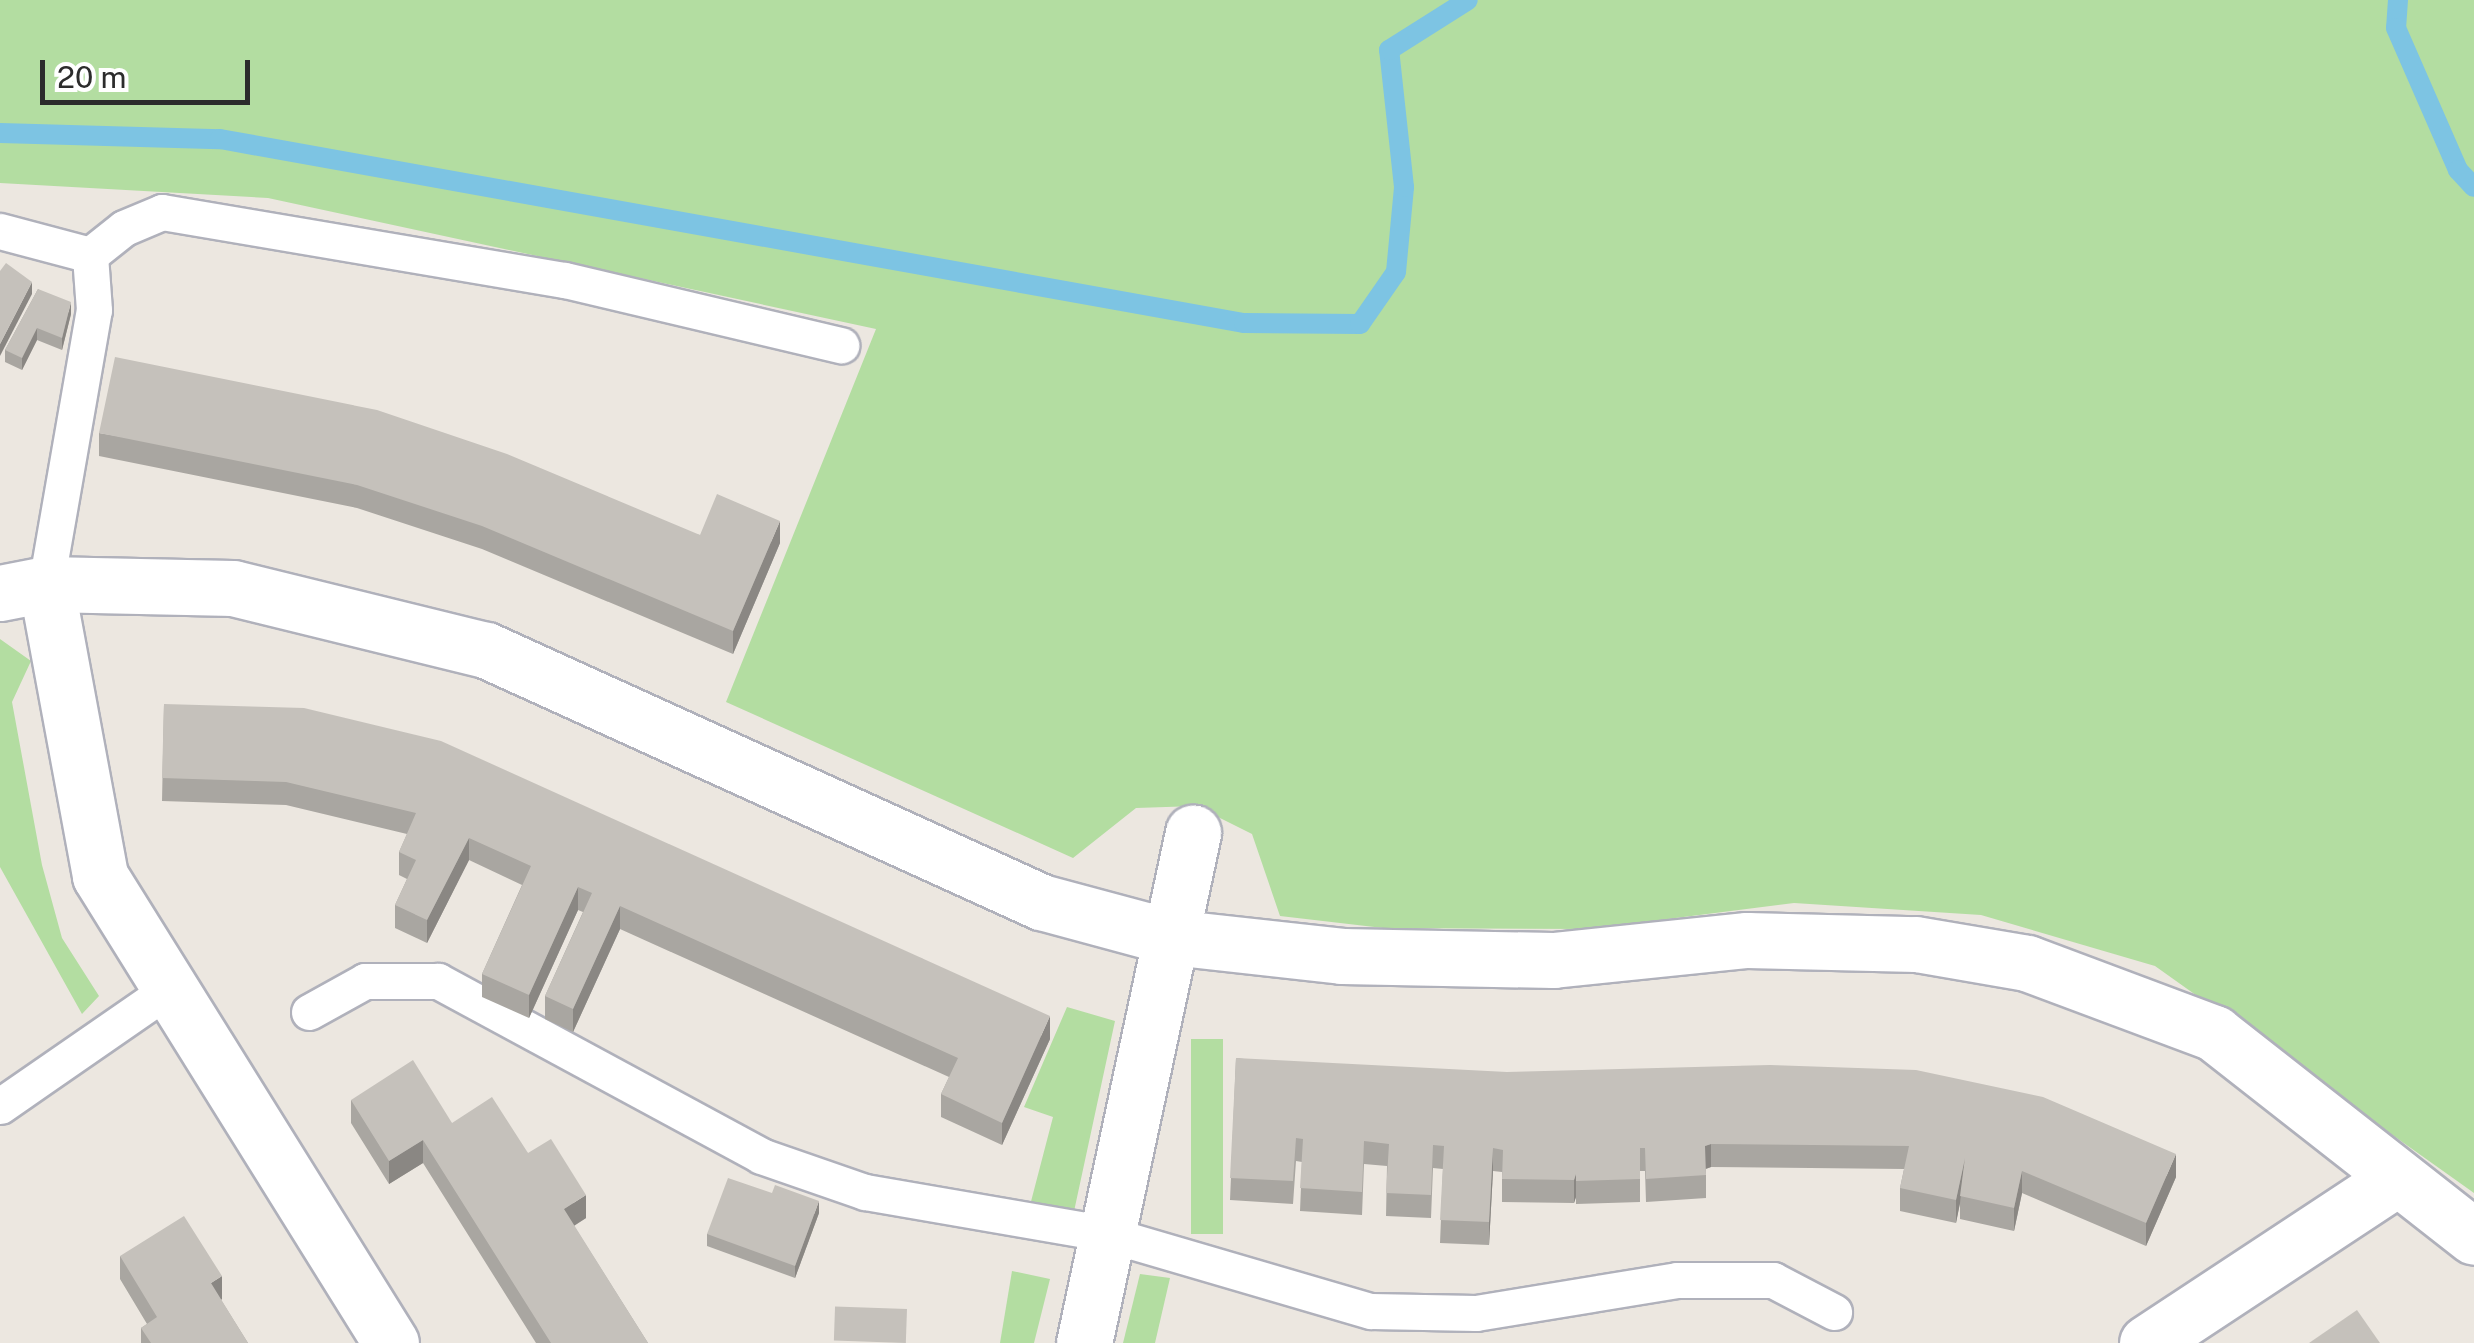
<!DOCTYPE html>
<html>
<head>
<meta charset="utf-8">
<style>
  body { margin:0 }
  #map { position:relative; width:2474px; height:1343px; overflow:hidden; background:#ece7e0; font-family:"Public Sans",sans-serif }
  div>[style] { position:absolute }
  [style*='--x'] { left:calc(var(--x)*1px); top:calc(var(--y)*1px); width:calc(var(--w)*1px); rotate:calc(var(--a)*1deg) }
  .green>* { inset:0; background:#b3dda1; transform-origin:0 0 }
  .stream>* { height:20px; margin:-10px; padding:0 10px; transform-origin:10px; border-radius:10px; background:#7dc4e3 }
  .roads { filter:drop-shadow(2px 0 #b0b1bb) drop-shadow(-2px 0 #b0b1bb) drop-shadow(0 2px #b0b1bb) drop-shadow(0 -2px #b0b1bb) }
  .service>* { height:35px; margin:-17.5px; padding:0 17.5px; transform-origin:17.5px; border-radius:17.5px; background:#fff }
  .minor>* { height:55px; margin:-27.5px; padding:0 27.5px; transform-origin:27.5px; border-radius:27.5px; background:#fff }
  .wall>* { inset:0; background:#a9a6a1 }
  .shaded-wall>* { inset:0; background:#8a8783 }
  .building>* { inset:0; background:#c5c1bb; transform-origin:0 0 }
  span { translate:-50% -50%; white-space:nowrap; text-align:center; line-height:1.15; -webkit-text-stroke:10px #fff; paint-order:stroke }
  .scale { position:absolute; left:40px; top:60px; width:210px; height:45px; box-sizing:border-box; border:5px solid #2c2c2c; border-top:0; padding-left:12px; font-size:30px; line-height:35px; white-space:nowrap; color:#2c2c2c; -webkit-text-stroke:8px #fff; paint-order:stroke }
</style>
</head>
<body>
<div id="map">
  <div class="green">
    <i style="clip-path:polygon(0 0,2474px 0,2474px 1193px,2155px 966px,1981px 915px,1794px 903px,1589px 929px,1383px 928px,1280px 916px,1252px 834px,1196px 806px,1136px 808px,1073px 858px,726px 702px,876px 329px,268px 198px,0 183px)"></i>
    <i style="clip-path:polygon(0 639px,31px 661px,12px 702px,42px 865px,62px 938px,99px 996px,82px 1014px,0 867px)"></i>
    <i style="clip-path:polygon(1067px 1007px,1115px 1021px,1073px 1216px,1028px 1213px,1053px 1117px,1024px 1107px)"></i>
    <i style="left:1191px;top:1039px;width:32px;height:195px"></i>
    <i style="clip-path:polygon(1012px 1271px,1050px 1279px,1034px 1343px,1000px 1343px)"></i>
    <i style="clip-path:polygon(1140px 1274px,1170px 1278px,1155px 1343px,1123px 1343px)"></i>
  </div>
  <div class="stream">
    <i style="--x:2398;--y:0;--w:28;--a:94"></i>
    <i style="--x:2396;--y:28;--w:155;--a:66.4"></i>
    <i style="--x:2458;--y:170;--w:23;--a:47"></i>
    <i style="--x:0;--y:133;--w:220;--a:1.6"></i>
    <i style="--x:220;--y:139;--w:1040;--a:10.19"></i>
    <i style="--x:1244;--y:323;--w:116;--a:0.5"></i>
    <i style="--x:1360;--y:324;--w:63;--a:-55.3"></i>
    <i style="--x:1396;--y:272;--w:85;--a:-84.6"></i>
    <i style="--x:1404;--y:187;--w:138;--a:-96.2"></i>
    <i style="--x:1389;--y:50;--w:93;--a:-32.3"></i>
  </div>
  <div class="roads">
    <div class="service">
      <i style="--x:0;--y:231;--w:93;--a:14.9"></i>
      <i style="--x:46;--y:584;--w:278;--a:-80.1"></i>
      <i style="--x:94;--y:310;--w:55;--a:-94.2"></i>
      <i style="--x:90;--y:255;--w:43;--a:-38.5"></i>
      <i style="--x:124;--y:228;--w:41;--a:-22.8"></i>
      <i style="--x:162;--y:212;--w:409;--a:9.6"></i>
      <i style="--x:565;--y:280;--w:284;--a:13.3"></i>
      <i style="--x:309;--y:1012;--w:64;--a:-29"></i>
      <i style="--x:365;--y:981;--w:73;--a:0"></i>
      <i style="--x:438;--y:981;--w:367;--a:28.4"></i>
      <i style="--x:761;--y:1156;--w:110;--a:19.1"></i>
      <i style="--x:865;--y:1192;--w:246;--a:9.8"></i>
      <i style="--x:1107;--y:1234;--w:275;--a:16.3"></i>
      <i style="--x:1371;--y:1311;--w:105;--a:1.1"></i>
      <i style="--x:1476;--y:1313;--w:204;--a:-9.3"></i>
      <i style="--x:1677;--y:1280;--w:96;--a:0"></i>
      <i style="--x:1773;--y:1280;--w:69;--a:27.7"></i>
      <i style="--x:0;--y:1106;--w:209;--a:-34.7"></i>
    </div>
    <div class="minor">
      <i style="--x:46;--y:584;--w:297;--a:79.5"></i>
      <i style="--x:100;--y:876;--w:550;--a:58.07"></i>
      <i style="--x:0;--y:593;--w:47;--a:-11.1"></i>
      <i style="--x:46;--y:584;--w:187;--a:1.2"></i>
      <i style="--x:233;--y:588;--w:260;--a:13.8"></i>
      <i style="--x:486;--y:650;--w:610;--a:24.42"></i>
      <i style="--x:1041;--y:902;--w:135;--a:15.1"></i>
      <i style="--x:1171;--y:937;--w:172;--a:6.3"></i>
      <i style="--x:1342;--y:956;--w:211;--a:1.1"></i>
      <i style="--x:1553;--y:960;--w:195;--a:-5.9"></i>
      <i style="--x:1747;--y:940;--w:169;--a:1.4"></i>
      <i style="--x:1916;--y:944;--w:113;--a:9.7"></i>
      <i style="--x:2027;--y:963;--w:200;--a:20.5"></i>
      <i style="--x:2214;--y:1033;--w:330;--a:38.1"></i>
      <i style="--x:1084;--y:1343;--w:522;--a:-77.94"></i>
      <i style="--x:2147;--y:1343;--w:298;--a:-33.4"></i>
    </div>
  </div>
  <div class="wall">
    <i style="clip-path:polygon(38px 289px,71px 314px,62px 350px,37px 340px,22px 370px,5px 362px,5px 350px)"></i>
    <i style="clip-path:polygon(99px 433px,700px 535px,780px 543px,733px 654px,482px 549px,357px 508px,99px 456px)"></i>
    <i style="clip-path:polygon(164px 704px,1050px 1039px,1002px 1145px,941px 1117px,941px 1094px,949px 1077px,620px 929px,573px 1032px,545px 1019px,545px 996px,583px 912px,578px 910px,529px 1018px,482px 997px,482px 974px,522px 885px,469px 860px,427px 943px,395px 928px,395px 905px,407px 879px,399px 875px,399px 852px,407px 834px,286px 805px,162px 801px)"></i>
    <i style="clip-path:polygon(1236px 1058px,2176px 1177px,2146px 1246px,2022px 1193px,2014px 1231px,1960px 1219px,1960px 1203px,1956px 1223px,1900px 1211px,1900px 1188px,1904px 1169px,1711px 1167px,1706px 1169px,1706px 1198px,1646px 1202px,1645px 1171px,1640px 1171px,1640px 1202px,1576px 1204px,1576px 1197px,1574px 1203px,1502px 1202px,1502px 1172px,1493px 1171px,1489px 1245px,1440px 1243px,1443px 1169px,1433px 1168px,1431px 1218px,1386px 1216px,1387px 1166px,1364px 1164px,1362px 1215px,1300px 1211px,1302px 1162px,1296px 1161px,1293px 1204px,1230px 1200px)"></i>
    <i style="clip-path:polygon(351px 1100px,452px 1123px,528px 1153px,586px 1218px,574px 1226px,648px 1343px,536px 1343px,423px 1163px,389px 1184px,351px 1123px)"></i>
    <i style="clip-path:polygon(819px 1213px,795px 1278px,707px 1246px,707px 1234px)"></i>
    <i style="clip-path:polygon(120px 1256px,222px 1299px,221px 1300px,248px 1343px,141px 1343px,141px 1328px,147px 1324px,120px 1279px)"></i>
  </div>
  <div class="shaded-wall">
    <i style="clip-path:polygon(32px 282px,32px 294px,0 356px,0 344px)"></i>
    <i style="clip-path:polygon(71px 302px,71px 314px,62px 350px,62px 338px)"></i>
    <i style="clip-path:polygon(37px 328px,37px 340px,22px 370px,22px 358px)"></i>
    <i style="clip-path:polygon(780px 521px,780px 543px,733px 654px,733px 631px)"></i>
    <i style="clip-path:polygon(469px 838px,469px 860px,427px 943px,427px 920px)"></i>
    <i style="clip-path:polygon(578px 887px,578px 910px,529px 1018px,529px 995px)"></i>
    <i style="clip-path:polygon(620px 906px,620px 929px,573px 1032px,573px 1009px)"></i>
    <i style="clip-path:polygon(1050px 1016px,1050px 1039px,1002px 1145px,1002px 1123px)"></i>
    <i style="clip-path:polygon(423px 1140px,423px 1163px,389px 1184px,389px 1161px)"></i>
    <i style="clip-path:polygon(1711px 1144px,1711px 1167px,1705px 1169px,1705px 1146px)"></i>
    <i style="clip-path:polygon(1493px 1148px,1493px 1171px,1489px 1245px,1489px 1222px)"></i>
    <i style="clip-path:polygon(2176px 1154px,2176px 1177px,2146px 1246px,2146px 1223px)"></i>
    <i style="clip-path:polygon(1965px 1158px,1960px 1203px,1956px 1223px,1956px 1200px)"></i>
    <i style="clip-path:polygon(2022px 1171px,2022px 1193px,2014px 1231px,2014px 1208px)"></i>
    <i style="clip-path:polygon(1576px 1174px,1576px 1197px,1574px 1203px,1574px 1180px)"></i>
    <i style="clip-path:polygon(586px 1195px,586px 1218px,564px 1232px,564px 1209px)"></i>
    <i style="clip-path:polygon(819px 1201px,819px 1213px,795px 1278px,795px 1266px)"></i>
    <i style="clip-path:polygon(222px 1276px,222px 1299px,211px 1306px,211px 1283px)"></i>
  </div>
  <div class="building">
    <i style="clip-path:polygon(6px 263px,32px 282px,0 344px,0 271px)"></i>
    <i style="clip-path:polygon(38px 289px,71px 302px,62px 338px,37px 328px,22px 358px,5px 350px)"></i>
    <i style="clip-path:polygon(115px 357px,377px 410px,507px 454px,700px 535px,717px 494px,780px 521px,733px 631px,482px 526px,357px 485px,99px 433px)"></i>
    <i style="clip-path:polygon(164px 704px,304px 708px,441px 741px,1050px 1016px,1002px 1123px,941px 1094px,958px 1058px,620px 906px,573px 1009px,545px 996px,592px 893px,578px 887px,529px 995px,482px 974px,531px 866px,469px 838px,427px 920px,395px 905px,416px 860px,399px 852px,416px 813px,286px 782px,162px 778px)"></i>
    <i style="clip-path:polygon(1236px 1058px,1507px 1072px,1770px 1065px,1916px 1070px,2043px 1097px,2176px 1154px,2146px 1223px,2022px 1171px,2014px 1208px,1960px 1196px,1965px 1158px,1956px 1200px,1900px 1188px,1909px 1146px,1711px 1144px,1705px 1146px,1706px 1175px,1646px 1179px,1645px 1148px,1640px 1148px,1640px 1179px,1576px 1181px,1576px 1174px,1574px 1180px,1502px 1179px,1503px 1150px,1493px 1148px,1489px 1222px,1440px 1220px,1444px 1146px,1433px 1145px,1431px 1195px,1386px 1193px,1389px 1144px,1364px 1141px,1362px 1192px,1300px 1188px,1303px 1139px,1296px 1138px,1293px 1181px,1230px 1178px)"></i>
    <i style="clip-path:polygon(413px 1060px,452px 1123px,492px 1097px,528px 1153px,551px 1139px,586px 1195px,564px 1209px,648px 1343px,551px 1343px,423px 1140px,389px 1161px,351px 1100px)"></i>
    <i style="clip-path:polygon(728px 1178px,772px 1193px,775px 1185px,819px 1201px,795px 1266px,707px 1234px)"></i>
    <i style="clip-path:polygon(184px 1216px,222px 1276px,211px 1283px,248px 1343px,151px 1343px,141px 1328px,157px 1317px,120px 1256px)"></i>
    <i style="left:907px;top:1309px;width:34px;height:72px;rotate:92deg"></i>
    <i style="clip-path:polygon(2357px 1310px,2380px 1343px,2309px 1343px)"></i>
  </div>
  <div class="scale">20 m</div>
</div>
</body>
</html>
